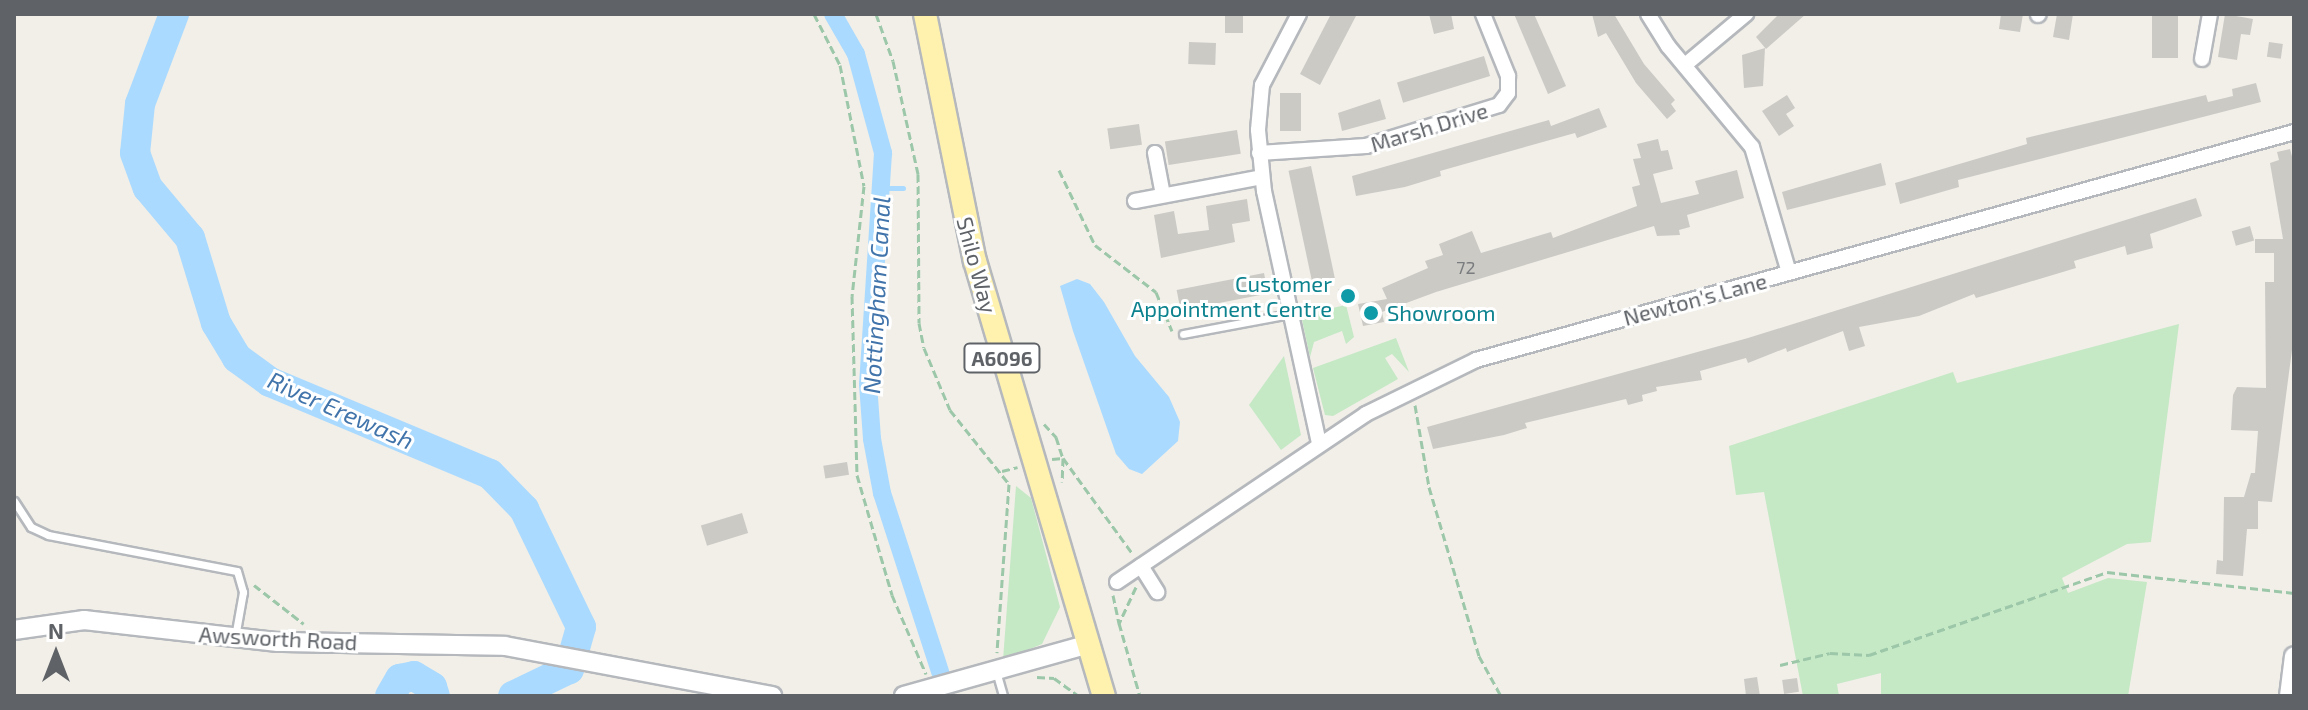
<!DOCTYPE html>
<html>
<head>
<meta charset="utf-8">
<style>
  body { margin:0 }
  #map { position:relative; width:2308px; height:710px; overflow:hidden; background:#f1efe8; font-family:"Exo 2",sans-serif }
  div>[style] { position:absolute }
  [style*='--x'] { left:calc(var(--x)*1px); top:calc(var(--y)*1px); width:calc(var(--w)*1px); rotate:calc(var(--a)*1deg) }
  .green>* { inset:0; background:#c5e8c5 }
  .water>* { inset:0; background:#aadaff }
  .stream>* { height:5px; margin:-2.5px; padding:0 2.5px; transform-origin:2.5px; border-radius:2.5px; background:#aadaff }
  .canal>* { height:18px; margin:-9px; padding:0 9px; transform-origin:9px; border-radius:9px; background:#aadaff }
  .river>* { height:30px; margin:-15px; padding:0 15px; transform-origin:15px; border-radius:15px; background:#aadaff }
  .building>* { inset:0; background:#cccac5; transform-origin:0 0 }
  .path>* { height:3px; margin-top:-1.5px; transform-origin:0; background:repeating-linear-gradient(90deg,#9cc7a9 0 8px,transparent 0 12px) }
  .roads { filter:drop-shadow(2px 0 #b5b8bc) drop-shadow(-2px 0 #b5b8bc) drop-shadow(0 2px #b5b8bc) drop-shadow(0 -2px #b5b8bc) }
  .service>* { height:7px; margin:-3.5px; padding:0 3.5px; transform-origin:3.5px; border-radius:3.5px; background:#fff }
  .minor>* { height:14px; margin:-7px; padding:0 7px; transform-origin:7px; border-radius:7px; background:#fff }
  .tertiary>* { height:18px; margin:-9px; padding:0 9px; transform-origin:9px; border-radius:9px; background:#fff }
  .primary>* { height:22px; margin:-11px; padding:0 11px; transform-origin:11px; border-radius:11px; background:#fff2af }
  .dots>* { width:22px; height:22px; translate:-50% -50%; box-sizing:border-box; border:4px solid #fff; border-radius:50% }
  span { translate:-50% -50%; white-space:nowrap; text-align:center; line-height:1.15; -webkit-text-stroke:6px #fff; paint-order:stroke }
  .number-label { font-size:18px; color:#7a7d7f }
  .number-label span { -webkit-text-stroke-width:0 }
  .shield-label span { padding:2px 6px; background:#fff; border:2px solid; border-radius:6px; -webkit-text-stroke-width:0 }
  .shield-label { font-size:20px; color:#5f6368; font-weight:700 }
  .street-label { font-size:22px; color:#5f6368 }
  .culture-label { font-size:22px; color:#0d838f }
  .right { translate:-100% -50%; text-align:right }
  .left { translate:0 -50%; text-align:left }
  .water-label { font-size:24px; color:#4174aa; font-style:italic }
  .frame { position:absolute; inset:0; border:16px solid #5f6368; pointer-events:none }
  .north { position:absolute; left:16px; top:614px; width:80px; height:80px; -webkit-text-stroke:6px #fff; paint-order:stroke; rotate:0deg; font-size:22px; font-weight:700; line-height:32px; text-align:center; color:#5f6368 }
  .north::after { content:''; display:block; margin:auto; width:28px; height:36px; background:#5f6368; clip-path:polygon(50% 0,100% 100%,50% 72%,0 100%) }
</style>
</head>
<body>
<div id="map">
  <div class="green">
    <i style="clip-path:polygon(1346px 305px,1354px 337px,1346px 344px,1342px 331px,1314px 342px,1310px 357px,1301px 315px)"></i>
    <i style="clip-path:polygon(2179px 324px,2151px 542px,2127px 544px,2062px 578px,2068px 593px,2108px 578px,2147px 582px,2128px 696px,1881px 696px,1881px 673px,1837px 684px,1839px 696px,1803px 696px,1764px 492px,1736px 495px,1729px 446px,1953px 372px,1957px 383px)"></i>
    <i style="clip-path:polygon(1396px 338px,1409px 372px,1392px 354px,1385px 358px,1398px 379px,1333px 416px,1325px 415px,1313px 368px)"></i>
    <i style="clip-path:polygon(1284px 356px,1301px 435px,1281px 450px,1249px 405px)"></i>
    <i style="clip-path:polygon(1016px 486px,1031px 498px,1060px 607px,1042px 644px,1003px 660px)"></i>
  </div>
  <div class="water">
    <i style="clip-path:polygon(1077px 279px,1090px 284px,1104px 302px,1135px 356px,1169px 397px,1180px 422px,1178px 441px,1142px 474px,1129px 469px,1116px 454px,1073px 331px,1060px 286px)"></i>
  </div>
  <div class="stream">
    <i style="--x:882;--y:188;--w:21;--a:0"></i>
  </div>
  <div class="canal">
    <i style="--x:833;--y:14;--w:46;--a:60.1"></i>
    <i style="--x:856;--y:54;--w:103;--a:74.7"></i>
    <i style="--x:883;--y:153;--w:231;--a:93.7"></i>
    <i style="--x:868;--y:384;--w:55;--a:85.8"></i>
    <i style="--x:872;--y:439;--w:55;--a:79.5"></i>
    <i style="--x:882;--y:493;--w:188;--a:72"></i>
  </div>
  <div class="river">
    <i style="--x:174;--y:14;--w:96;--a:110.7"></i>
    <i style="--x:140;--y:104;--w:49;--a:95.8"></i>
    <i style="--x:135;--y:153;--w:37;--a:70"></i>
    <i style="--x:148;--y:188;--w:65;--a:50"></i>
    <i style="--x:190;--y:238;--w:89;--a:73"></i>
    <i style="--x:216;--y:323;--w:41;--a:59"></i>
    <i style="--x:237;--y:358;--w:41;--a:36"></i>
    <i style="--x:270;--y:382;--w:238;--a:22.7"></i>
    <i style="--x:490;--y:474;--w:49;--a:45.8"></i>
    <i style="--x:524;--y:509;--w:131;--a:64.2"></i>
    <i style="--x:581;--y:627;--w:44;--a:105.9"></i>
    <i style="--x:569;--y:669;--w:62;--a:154.3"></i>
    <i style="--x:390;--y:696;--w:20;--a:-60"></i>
    <i style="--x:400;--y:679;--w:14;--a:-12"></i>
    <i style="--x:414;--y:676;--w:21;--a:31"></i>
    <i style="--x:432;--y:687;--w:9;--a:72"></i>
  </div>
  <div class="building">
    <i style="clip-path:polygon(1331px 14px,1357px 14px,1320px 85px,1300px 74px)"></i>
    <i style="clip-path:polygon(1429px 14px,1451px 14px,1454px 29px,1434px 34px)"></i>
    <i style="clip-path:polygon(1514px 14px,1534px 14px,1566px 86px,1548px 94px)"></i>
    <i style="clip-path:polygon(1592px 14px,1614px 14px,1644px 64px,1675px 100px,1671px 104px,1676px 111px,1667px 119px,1636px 83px,1606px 33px,1598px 37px)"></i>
    <i style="clip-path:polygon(1779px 14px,1806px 14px,1766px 49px,1756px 37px)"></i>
    <i style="clip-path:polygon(2001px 14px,2023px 14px,2020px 32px,1999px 29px)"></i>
    <i style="clip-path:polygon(2057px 14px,2073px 14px,2069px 40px,2053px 37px)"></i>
    <i style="left:2152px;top:14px;width:26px;height:44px"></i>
    <i style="clip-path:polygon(2225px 14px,2253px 19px,2250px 35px,2241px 34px,2237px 60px,2218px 57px)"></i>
    <i style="left:1225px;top:16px;width:18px;height:17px"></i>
    <i style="left:1189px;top:42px;width:27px;height:22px;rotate:2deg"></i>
    <i style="left:2269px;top:42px;width:14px;height:15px;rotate:8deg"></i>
    <i style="clip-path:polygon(1765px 48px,1763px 86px,1744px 88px,1742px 55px)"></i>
    <i style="left:1484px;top:56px;width:21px;height:91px;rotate:73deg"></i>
    <i style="clip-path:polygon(2256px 83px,2261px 102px,1958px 180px,1959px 187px,1900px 204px,1895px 183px,2027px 144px,2026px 138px,2206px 95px,2208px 102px,2233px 96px,2232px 89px)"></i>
    <i style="left:1280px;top:93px;width:21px;height:38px"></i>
    <i style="clip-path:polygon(1787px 95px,1795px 108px,1786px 114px,1794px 126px,1779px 136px,1762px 111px)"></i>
    <i style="clip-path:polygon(1380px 99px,1386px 119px,1342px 131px,1338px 113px)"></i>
    <i style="clip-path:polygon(1599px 108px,1607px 127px,1577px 138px,1575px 133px,1440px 171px,1441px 176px,1405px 187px,1356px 196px,1352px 176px,1549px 120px,1551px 126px)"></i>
    <i style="left:1139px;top:124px;width:21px;height:32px;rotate:82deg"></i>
    <i style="left:1237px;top:130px;width:24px;height:73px;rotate:81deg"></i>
    <i style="clip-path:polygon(1658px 139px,1661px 151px,1668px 150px,1673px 169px,1653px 174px,1661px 203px,1699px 194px,1695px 181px,1737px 170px,1744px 198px,1687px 215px,1690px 227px,1679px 230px,1680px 235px,1657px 236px,1654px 226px,1436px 292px,1382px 312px,1384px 322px,1363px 326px,1358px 304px,1387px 299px,1382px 288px,1428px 268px,1425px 261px,1443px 255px,1439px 244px,1472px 231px,1481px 253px,1551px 232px,1553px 238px,1637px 206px,1632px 187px,1640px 185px,1633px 159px,1641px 158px,1637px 144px)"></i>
    <i style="clip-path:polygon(2290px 149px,2294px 164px,2292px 350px,2272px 502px,2258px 501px,2258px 529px,2247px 529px,2243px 576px,2216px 574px,2217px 560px,2223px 561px,2224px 497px,2244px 497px,2251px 473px,2255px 473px,2258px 431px,2231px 430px,2233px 395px,2237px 387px,2266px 388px,2265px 282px,2274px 282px,2274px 253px,2255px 253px,2255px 239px,2283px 239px,2270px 163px,2279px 160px,2277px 152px)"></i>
    <i style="clip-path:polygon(1881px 163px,1886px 185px,1787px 210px,1782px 192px)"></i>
    <i style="left:1311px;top:166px;width:116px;height:23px;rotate:78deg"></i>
    <i style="clip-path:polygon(2196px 198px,2202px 216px,2150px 234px,2153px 248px,2127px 255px,2125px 246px,2074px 261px,2076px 268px,1976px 298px,1974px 294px,1919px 316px,1859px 327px,1865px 346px,1849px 351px,1843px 331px,1787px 352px,1786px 348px,1748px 363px,1746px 358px,1700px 371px,1702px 380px,1656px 387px,1657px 391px,1642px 395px,1643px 401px,1628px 405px,1626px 399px,1525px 423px,1527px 428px,1504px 435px,1433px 449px,1427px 427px,1748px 338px)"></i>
    <i style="clip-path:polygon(1247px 199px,1250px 221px,1232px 224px,1235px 242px,1161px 258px,1154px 215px,1174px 211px,1178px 234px,1209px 230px,1206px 206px)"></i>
    <i style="left:2250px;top:226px;width:15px;height:19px;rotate:74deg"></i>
    <i style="left:1264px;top:273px;width:21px;height:89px;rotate:79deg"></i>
    <i style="left:1353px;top:286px;width:17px;height:15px;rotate:77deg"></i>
    <i style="left:847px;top:462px;width:13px;height:24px;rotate:81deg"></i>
    <i style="left:742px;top:513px;width:21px;height:43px;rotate:73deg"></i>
    <i style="clip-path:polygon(1757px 677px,1760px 696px,1746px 696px,1744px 679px)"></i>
    <i style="left:1797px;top:678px;width:14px;height:15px;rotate:82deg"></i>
  </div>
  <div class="path">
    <i style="--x:814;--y:14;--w:57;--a:63"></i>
    <i style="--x:840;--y:65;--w:123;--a:78.8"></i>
    <i style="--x:864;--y:186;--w:111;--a:96.2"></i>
    <i style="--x:852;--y:296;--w:179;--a:88.4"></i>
    <i style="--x:857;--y:475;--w:125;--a:73.7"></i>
    <i style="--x:892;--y:595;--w:86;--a:66.7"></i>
    <i style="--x:876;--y:14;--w:50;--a:70.1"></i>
    <i style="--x:893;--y:61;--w:116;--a:77.5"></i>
    <i style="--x:918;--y:174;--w:149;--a:89.6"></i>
    <i style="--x:919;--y:323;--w:25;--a:79"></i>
    <i style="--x:924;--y:348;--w:67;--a:67.2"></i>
    <i style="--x:950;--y:410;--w:95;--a:51.4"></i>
    <i style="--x:1009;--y:484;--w:169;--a:94.1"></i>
    <i style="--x:1059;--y:170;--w:83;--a:64.4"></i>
    <i style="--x:1095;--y:245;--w:77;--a:37.6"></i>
    <i style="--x:1156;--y:292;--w:42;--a:67.7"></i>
    <i style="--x:1415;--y:405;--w:83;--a:80.3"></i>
    <i style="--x:1429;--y:487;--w:176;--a:73.5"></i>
    <i style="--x:1479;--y:656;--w:46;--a:61.2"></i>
    <i style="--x:1044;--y:424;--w:18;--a:47"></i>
    <i style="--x:1056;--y:437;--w:22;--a:72"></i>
    <i style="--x:1063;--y:458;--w:24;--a:92"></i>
    <i style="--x:1052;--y:459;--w:11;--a:-5"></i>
    <i style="--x:1063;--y:458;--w:117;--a:54"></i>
    <i style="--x:1002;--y:471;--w:16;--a:-14"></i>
    <i style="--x:254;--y:585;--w:63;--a:38"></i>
    <i style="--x:1136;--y:587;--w:40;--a:115"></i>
    <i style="--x:1119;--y:623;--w:76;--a:74"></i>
    <i style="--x:1113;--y:595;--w:29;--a:78"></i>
    <i style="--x:1780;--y:665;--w:51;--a:-13.5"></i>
    <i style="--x:1830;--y:653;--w:39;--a:3"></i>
    <i style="--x:1869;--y:655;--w:252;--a:-19.2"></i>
    <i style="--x:2107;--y:572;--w:188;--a:6.4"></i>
    <i style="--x:1037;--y:677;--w:17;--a:3"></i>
    <i style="--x:1054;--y:678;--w:31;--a:36"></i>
  </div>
  <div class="roads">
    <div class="service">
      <i style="--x:1183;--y:334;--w:109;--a:-10.6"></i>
      <i style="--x:14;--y:501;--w:31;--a:57"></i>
      <i style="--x:31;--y:527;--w:19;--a:25"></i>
      <i style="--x:48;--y:535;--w:192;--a:10.8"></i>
      <i style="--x:237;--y:571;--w:22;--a:74"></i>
      <i style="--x:243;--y:592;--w:46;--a:100.1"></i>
      <i style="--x:996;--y:671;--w:26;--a:74"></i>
    </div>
    <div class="minor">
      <i style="--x:1299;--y:14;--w:80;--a:117.5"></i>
      <i style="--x:1262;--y:85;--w:45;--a:95.1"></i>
      <i style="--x:1258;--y:130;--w:61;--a:84.4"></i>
      <i style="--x:1264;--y:191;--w:259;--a:77.7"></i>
      <i style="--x:1648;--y:14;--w:38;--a:58"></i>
      <i style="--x:1668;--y:46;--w:131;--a:50.3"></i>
      <i style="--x:1752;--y:147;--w:131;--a:73.6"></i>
      <i style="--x:2038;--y:15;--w:1;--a:-45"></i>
      <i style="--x:2202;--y:59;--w:46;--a:-79.9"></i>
      <i style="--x:1685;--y:65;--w:80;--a:-39.9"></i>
      <i style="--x:1155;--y:153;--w:43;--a:79.2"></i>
      <i style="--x:1259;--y:153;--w:107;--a:-3.7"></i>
      <i style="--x:1366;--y:146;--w:139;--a:-17.1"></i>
      <i style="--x:1499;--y:105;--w:15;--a:-53"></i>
      <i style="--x:1508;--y:93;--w:17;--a:-90"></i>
      <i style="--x:1508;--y:76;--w:67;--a:-112"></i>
      <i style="--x:1135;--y:201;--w:129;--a:-10.7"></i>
      <i style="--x:1141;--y:566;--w:31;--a:58"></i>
      <i style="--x:1117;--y:582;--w:300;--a:-34"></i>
      <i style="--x:1366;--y:414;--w:123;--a:-26.1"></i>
      <i style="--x:1476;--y:360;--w:849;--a:-15.57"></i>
    </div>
    <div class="tertiary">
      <i style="--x:14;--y:630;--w:71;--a:-8.1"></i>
      <i style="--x:84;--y:620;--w:195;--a:6.5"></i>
      <i style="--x:278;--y:642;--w:227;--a:1"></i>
      <i style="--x:505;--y:646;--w:272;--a:10.6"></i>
      <i style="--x:904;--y:696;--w:192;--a:-15.7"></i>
      <i style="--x:2289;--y:696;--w:40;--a:-82.9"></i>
    </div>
    <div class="primary">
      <i style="--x:925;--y:14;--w:252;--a:78.6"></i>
      <i style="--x:975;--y:261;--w:454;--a:73.5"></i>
    </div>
  </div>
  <div class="dots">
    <i style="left:1348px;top:296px;background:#0f9aa8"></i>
    <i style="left:1371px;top:313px;background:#0f9aa8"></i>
  </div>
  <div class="number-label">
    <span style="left:1466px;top:267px">72</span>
  </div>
  <div class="shield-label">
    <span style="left:1002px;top:358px">A6096</span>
  </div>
  <div class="street-label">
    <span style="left:1429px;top:127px;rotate:-17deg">Marsh Drive</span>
    <span style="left:977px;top:265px;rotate:75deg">Shilo Way</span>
    <span style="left:1695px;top:299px;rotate:-15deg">Newton's Lane</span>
    <span style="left:278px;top:638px;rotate:3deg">Awsworth Road</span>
  </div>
  <div class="culture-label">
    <span class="right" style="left:1332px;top:296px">Customer<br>Appointment Centre</span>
    <span class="left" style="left:1387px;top:313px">Showroom</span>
  </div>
  <div class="water-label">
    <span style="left:876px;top:295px;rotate:-87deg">Nottingham Canal</span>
    <span style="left:341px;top:410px;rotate:24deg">River Erewash</span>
  </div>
  <div class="frame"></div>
  <div class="north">N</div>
</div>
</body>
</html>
